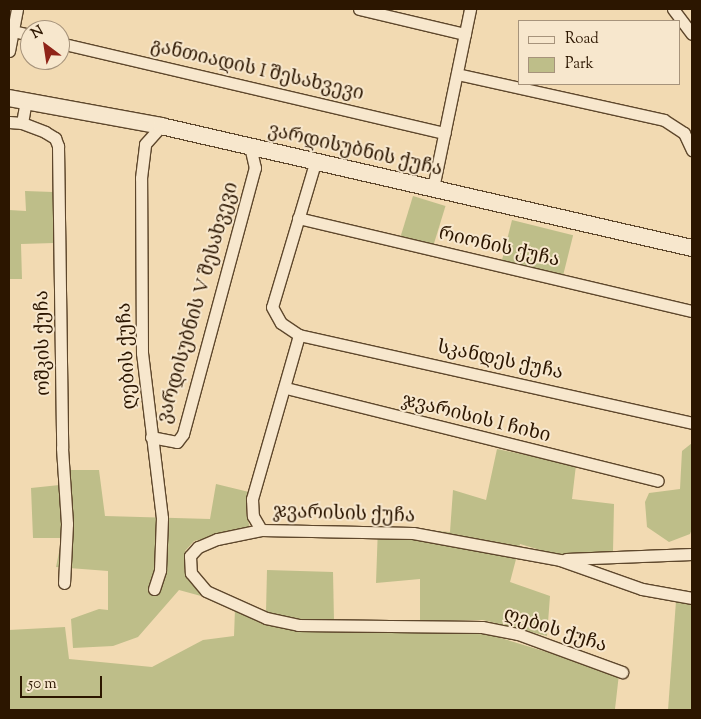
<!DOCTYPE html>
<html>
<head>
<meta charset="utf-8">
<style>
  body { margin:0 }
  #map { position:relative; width:701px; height:719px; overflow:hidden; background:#f2dab2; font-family:"Sorts Mill Goudy","Noto Serif Georgian",serif }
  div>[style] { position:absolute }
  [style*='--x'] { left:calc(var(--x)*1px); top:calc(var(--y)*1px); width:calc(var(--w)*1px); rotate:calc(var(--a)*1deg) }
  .green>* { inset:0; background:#bebe89; transform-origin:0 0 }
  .roads { filter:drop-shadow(1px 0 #5e472c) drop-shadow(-1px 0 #5e472c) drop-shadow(0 1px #5e472c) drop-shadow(0 -1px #5e472c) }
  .street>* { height:11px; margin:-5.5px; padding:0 5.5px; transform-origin:5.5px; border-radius:5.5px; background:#f7e7cd }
  .secondary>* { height:16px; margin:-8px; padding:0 8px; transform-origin:8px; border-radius:8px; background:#f7e7cd }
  span { translate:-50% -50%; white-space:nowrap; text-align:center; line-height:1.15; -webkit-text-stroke:4px #f7e7cd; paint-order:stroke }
  .street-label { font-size:19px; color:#2c1600 }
  .frame { position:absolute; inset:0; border:10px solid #2c1600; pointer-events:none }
  .legend { position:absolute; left:518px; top:20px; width:162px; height:65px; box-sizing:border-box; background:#f7e7cd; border:1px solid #a6937b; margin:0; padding:6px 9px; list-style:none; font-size:15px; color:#2c1600 }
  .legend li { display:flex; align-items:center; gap:10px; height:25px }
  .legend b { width:25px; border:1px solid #a6937b }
  .north { position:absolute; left:20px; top:20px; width:50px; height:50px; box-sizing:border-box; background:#f7e7cd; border:1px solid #a6937b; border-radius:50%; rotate:329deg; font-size:14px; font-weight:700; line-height:20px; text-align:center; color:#2c1600 }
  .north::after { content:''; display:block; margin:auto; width:18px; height:22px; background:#8f2418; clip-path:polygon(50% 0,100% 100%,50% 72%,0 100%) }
  .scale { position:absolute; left:20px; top:676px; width:82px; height:22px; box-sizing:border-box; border:2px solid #2c1600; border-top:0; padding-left:6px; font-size:15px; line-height:18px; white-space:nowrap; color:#2c1600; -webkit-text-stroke:4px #f7e7cd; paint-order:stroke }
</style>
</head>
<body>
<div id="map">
  <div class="green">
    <i style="clip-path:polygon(25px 191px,53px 192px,54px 243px,21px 244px,22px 279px,9px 279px,9px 210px,26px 211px)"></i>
    <i style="left:413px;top:196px;width:34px;height:43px;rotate:17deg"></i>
    <i style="left:512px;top:220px;width:63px;height:43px;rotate:14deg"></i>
    <i style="clip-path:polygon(692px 443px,692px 529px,690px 534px,669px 542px,647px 527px,645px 502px,649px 493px,680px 489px,682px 451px)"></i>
    <i style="clip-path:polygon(497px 449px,576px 465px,572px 499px,614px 504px,613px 552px,564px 557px,520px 544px,510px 582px,550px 596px,547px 636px,483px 620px,420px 621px,420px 579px,376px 583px,378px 526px,450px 532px,453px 490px,486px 500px)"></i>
    <i style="clip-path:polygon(67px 470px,99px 470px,105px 516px,210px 519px,216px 484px,249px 492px,246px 512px,250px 528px,194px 541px,185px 551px,184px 570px,201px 596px,179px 590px,138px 637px,113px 646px,73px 648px,71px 619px,99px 609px,108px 610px,108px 571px,56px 567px,62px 538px,33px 538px,31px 488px,69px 484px)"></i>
    <i style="clip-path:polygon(267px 570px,333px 572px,334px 621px,297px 621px,266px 612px)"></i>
    <i style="clip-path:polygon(676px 601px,692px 603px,692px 710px,668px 710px)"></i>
    <i style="clip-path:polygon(235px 609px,263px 620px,478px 631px,619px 674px,615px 709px,630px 710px,9px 710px,9px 630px,65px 627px,69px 659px,152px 667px,203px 640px,234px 636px)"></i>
  </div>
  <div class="roads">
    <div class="street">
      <i style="--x:359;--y:9;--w:109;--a:13.3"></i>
      <i style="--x:673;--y:9;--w:31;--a:53"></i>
      <i style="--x:13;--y:31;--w:17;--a:13"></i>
      <i style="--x:60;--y:43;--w:395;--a:13.2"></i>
      <i style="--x:9;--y:51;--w:43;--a:-79.2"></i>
      <i style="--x:457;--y:74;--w:212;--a:12.5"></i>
      <i style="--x:664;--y:120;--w:24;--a:33"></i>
      <i style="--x:684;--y:133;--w:19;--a:65"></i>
      <i style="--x:9;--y:122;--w:13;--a:4"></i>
      <i style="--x:22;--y:123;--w:22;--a:-80"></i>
      <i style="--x:22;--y:123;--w:25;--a:21"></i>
      <i style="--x:45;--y:132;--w:12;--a:31"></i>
      <i style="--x:55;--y:138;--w:9;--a:69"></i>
      <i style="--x:58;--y:146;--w:302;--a:89.2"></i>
      <i style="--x:62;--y:448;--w:76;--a:86.2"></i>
      <i style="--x:67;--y:524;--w:59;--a:92.9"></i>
      <i style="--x:315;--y:163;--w:150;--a:106.6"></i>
      <i style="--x:272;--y:307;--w:18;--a:61"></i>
      <i style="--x:281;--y:323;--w:22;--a:34"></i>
      <i style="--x:299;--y:335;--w:171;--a:106"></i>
      <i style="--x:252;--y:499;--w:17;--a:87"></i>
      <i style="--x:253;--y:516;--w:16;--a:60"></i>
      <i style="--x:261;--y:530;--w:152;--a:1.1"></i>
      <i style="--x:413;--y:533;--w:149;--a:10.4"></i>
      <i style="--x:560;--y:560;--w:87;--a:19.5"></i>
      <i style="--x:642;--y:589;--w:51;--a:10.2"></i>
      <i style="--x:433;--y:188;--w:183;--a:-78.3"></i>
      <i style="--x:298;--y:218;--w:405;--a:13.3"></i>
      <i style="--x:299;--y:335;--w:403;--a:12.6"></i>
      <i style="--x:286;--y:388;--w:383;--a:14"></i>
      <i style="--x:151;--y:437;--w:26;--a:11"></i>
      <i style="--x:177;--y:442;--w:10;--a:-53"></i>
      <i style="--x:183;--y:434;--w:276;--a:-74.9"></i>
      <i style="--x:255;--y:168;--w:22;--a:-103"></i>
      <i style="--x:261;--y:530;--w:45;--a:168.4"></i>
      <i style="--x:217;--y:539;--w:21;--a:157"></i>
      <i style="--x:198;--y:547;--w:12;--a:132"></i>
      <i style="--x:190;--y:556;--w:17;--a:87"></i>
      <i style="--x:191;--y:573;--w:23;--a:50"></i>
      <i style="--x:206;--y:591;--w:66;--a:24.2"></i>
      <i style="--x:266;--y:618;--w:33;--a:12"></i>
      <i style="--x:298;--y:625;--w:184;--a:0.6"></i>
      <i style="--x:482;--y:627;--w:37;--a:11"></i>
      <i style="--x:518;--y:634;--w:111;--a:20.1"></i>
      <i style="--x:566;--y:559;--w:126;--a:-2.3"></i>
      <i style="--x:154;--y:589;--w:20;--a:-72"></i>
      <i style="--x:160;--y:570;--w:52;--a:-87.8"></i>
      <i style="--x:162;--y:518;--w:166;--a:-96.9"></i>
      <i style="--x:142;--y:353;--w:175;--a:-90.3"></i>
      <i style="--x:141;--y:178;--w:34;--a:-83"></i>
      <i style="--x:145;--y:144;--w:24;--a:-48"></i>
    </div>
    <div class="secondary">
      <i style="--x:9;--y:98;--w:155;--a:10.4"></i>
      <i style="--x:161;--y:126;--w:545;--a:12.94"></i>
    </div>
  </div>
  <div class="street-label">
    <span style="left:257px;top:71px;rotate:13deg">განთიადის I შესახვევი</span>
    <span style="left:355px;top:151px;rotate:13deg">ვარდისუბნის ქუჩა</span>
    <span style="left:499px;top:248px;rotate:13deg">რიონის ქუჩა</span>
    <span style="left:199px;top:303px;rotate:-74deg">ვარდისუბნის V შესახვევი</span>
    <span style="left:44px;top:343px;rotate:-91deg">ოშკის ქუჩა</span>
    <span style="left:128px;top:356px;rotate:-93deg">ღების ქუჩა</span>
    <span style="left:500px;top:361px;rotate:12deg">სკანდეს ქუჩა</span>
    <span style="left:476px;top:419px;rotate:14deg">ჯვარისის I ჩიხი</span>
    <span style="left:344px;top:515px;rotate:2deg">ჯვარისის ქუჩა</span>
    <span style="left:555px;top:631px;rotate:18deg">ღების ქუჩა</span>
  </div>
  <div class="frame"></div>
  <ul class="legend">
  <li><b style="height:6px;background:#f7e7cd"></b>Road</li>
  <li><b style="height:14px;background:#bebe89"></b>Park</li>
  </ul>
  <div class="north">N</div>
  <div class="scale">50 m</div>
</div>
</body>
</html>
